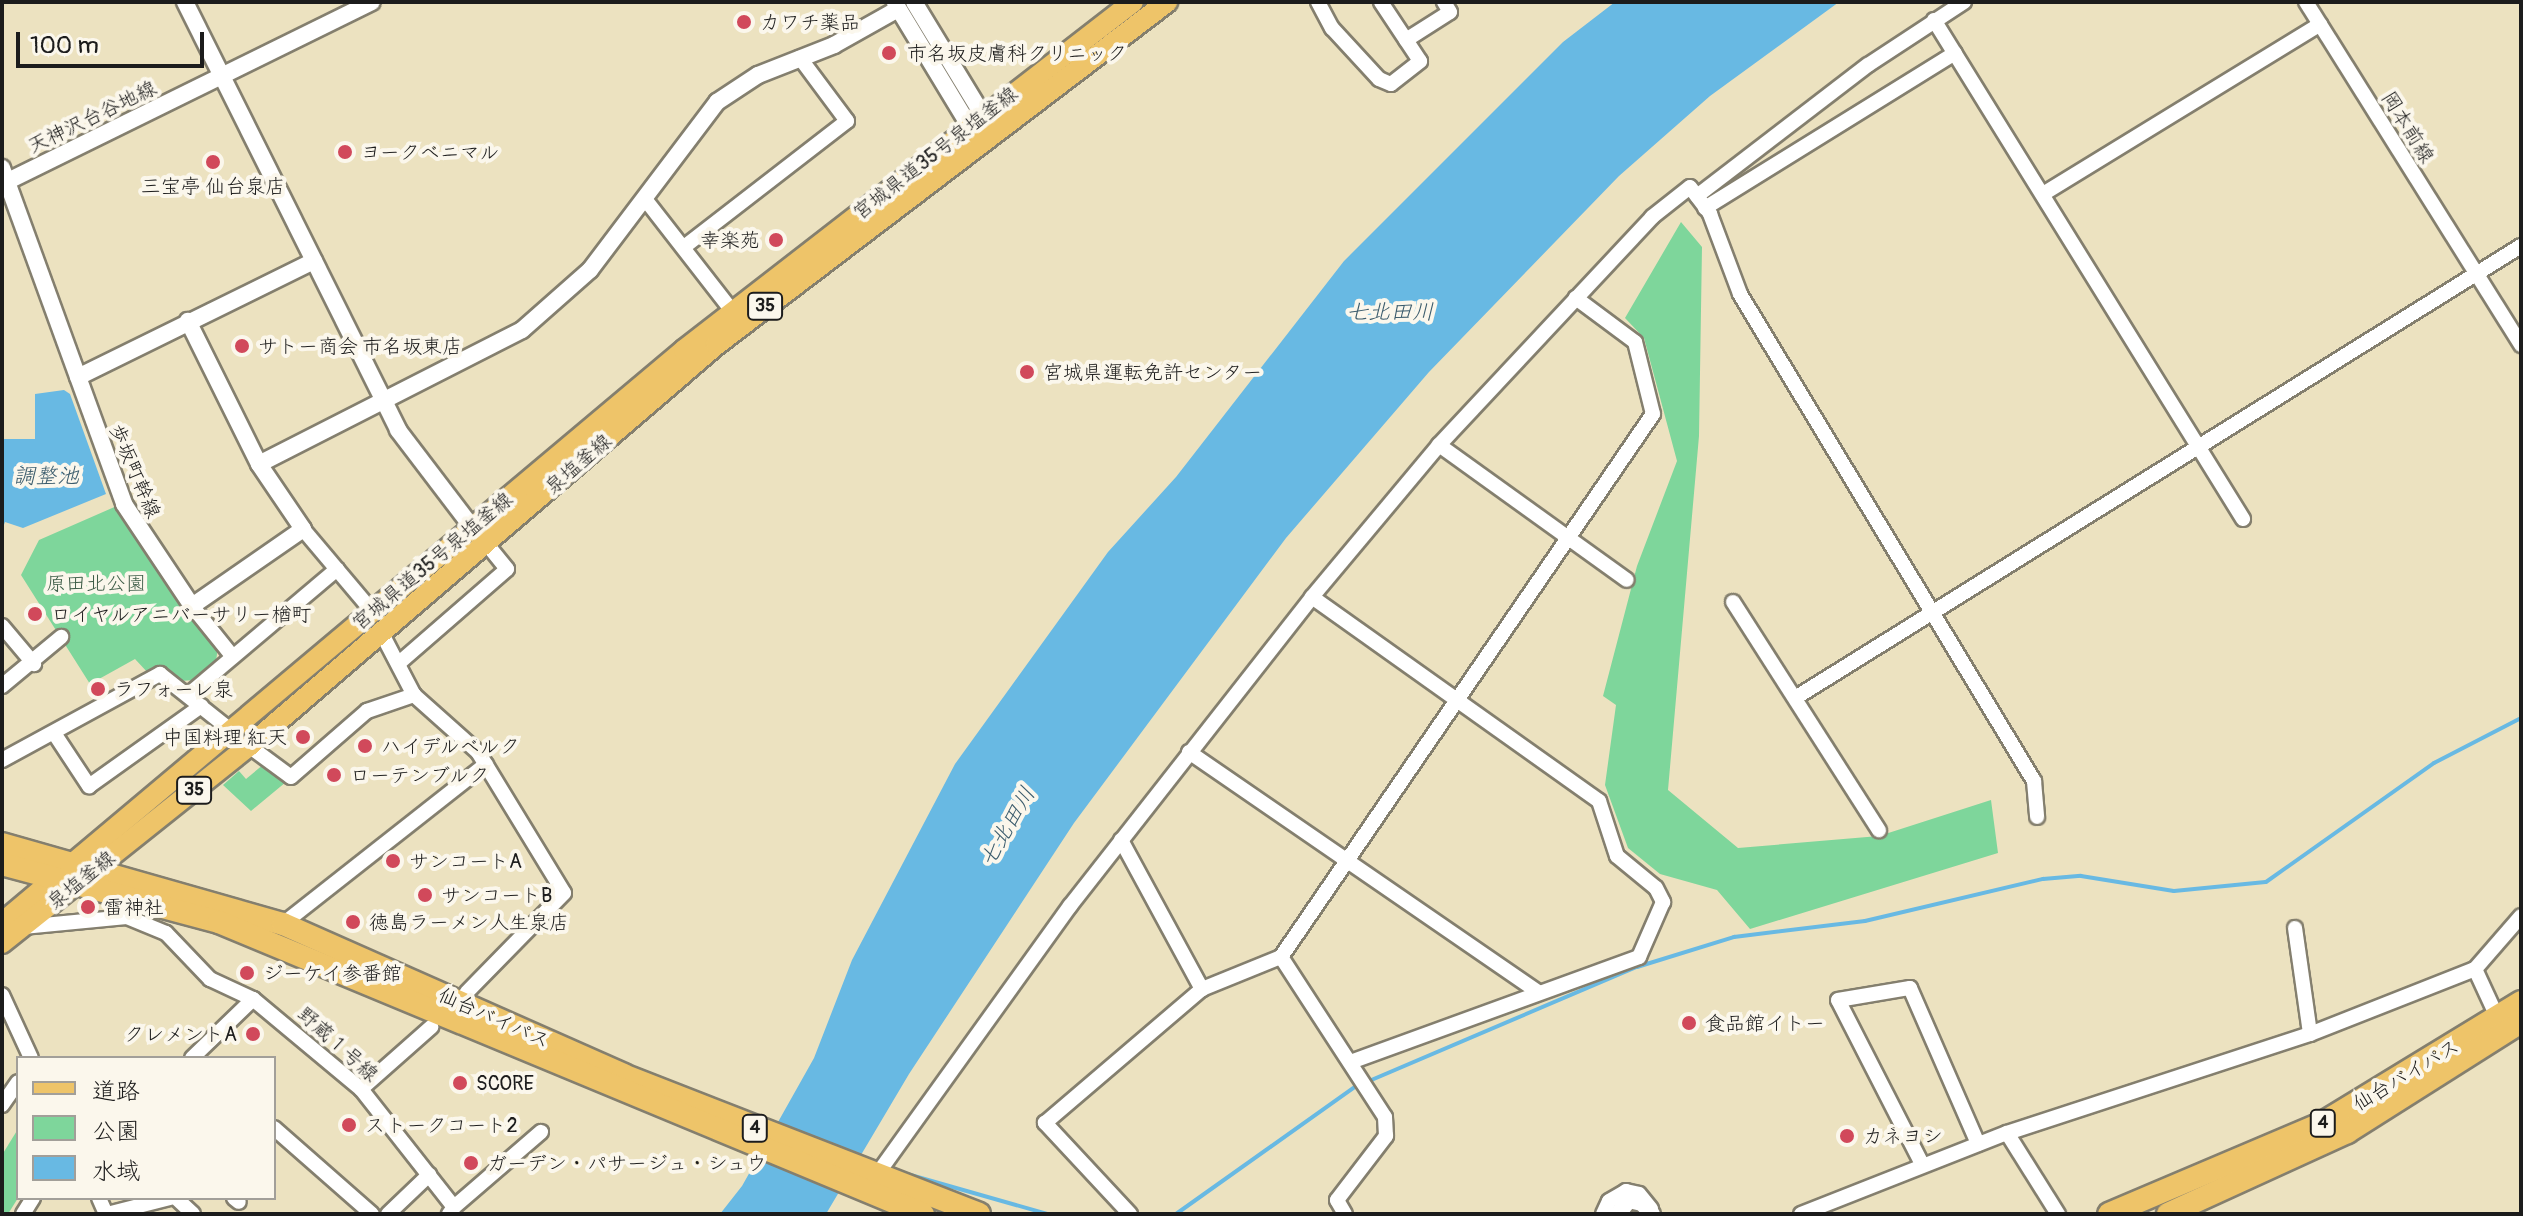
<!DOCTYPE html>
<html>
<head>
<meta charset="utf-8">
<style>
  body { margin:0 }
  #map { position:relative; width:2523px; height:1216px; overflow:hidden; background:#ece2c0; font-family:Pangolin,"Klee One",sans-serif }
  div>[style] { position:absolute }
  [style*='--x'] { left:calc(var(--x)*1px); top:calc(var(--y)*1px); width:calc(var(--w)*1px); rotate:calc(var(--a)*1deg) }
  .green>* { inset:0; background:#7ed69b }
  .water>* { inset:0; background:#68b9e3 }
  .stream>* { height:4px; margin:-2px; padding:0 2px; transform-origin:2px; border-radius:2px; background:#68b9e3 }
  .roads { filter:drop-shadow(2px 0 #847f6e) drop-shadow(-2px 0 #847f6e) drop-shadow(0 2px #847f6e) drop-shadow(0 -2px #847f6e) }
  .minor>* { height:14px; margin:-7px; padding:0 7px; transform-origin:7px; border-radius:7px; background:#fff }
  .tertiary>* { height:16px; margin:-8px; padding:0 8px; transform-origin:8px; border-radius:8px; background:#fff }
  .primary>* { height:20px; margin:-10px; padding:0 10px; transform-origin:10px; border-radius:10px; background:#eec469 }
  .trunk>* { height:22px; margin:-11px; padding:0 11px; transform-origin:11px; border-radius:11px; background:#eec469 }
  .dots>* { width:22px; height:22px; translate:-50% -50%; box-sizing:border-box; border:4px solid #fbf7ec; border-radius:50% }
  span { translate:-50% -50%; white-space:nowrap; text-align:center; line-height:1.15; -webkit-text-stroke:8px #fbf7ec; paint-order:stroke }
  .shield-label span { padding:2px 6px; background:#fbf7ec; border:2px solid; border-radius:6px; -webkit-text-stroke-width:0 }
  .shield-label { font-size:18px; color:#1c1c1c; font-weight:700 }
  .poi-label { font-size:20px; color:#1c1c1c }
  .left { translate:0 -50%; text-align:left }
  .right { translate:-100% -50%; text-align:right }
  .street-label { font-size:20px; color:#1c1c1c }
  .park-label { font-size:20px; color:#3e5d48 }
  .water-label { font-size:22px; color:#3a5b6c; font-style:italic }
  .frame { position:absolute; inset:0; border:4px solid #1c1c1c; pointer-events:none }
  .legend { position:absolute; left:16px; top:1056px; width:260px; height:144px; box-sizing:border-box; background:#fbf7ec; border:2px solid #a29f99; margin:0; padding:10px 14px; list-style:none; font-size:24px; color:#1c1c1c }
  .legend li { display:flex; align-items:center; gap:16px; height:40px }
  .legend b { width:40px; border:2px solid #a29f99 }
  .scale { position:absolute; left:16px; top:32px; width:188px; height:36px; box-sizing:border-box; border:4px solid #1c1c1c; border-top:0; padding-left:10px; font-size:24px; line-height:28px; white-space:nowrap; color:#1c1c1c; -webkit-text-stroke:6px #fbf7ec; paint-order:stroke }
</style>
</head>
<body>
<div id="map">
  <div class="green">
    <i style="clip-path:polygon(1681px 222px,1702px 247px,1699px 436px,1668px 790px,1738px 848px,1879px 836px,1991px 800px,1998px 853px,1750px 929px,1717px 890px,1660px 874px,1628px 848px,1605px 785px,1616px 705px,1603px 696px,1637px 566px,1677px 461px,1644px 338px,1625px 318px)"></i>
    <i style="clip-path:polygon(119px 505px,162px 580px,218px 646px,216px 662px,196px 680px,179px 681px,162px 667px,149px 674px,135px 659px,90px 684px,21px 575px,39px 540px)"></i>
    <i style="clip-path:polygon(264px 764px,286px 782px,251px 811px,223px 785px,239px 771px,246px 779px)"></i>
    <i style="clip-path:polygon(18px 1129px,18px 1198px,8px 1214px,2px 1214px,2px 1155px)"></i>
  </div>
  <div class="water">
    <i style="clip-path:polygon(1615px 2px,1839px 2px,1710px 96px,1619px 176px,1429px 372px,1286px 538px,1074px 823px,909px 1074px,826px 1214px,720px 1214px,742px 1186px,814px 1058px,852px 960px,955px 764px,1108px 552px,1176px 477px,1344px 261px,1563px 42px)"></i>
    <i style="clip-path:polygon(64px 390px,70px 394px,106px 494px,23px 528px,5px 522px,2px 530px,2px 439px,35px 439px,35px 394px)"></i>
  </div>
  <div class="stream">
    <i style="--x:900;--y:1172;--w:153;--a:15.9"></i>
    <i style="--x:1176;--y:1214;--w:219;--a:-35.4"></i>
    <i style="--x:1355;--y:1087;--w:306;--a:-23.1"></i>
    <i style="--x:1637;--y:967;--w:102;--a:-17.2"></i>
    <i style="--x:1734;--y:937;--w:132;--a:-7"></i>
    <i style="--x:1865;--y:921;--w:183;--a:-13.3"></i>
    <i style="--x:2043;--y:879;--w:38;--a:-5"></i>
    <i style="--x:2081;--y:876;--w:94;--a:9.2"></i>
    <i style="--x:2174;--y:891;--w:92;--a:-5.6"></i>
    <i style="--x:2266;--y:882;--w:206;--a:-35.3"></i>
    <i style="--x:2434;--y:763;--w:98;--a:-27.3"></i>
  </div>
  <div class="roads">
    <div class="minor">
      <i style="--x:1318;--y:2;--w:30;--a:62"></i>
      <i style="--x:1332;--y:28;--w:69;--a:47.3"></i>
      <i style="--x:1379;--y:79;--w:13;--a:23"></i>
      <i style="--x:1391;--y:84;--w:37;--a:-38"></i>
      <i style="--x:1420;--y:61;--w:71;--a:-123.5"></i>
      <i style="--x:2306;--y:2;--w:405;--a:57.9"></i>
      <i style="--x:1934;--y:20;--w:587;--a:58.23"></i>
      <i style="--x:1406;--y:40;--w:52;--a:-32.5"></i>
      <i style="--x:1450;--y:12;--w:12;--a:-121"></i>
      <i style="--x:2043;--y:194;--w:325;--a:-31.5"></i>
      <i style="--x:1697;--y:196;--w:215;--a:-37.5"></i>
      <i style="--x:1868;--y:65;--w:115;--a:-33.3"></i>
      <i style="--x:645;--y:199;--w:143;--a:52.1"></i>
      <i style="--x:1705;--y:208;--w:294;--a:-31.8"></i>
      <i style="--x:684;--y:247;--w:206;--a:-37.7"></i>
      <i style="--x:847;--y:121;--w:79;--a:-126.7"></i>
      <i style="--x:1439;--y:445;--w:231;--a:35.7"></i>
      <i style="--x:303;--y:529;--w:109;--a:49.9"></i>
      <i style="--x:1312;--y:597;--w:352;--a:35.4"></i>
      <i style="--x:1599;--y:801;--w:58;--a:71.9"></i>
      <i style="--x:1617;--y:856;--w:50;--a:39.4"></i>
      <i style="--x:1656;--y:888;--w:16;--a:63"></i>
      <i style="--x:1663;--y:902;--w:60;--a:113.6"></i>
      <i style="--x:1639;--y:957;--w:304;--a:160"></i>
      <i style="--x:1733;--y:602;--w:271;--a:57.4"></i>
      <i style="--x:192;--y:606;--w:65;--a:51.2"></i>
      <i style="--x:2;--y:626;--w:50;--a:49.9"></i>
      <i style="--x:381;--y:632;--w:71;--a:62.4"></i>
      <i style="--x:414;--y:695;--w:86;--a:41.7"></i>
      <i style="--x:478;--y:752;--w:165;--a:58.6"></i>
      <i style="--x:564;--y:893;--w:139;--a:134.4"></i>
      <i style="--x:399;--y:663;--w:143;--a:-41"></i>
      <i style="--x:507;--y:569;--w:35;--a:-129"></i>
      <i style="--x:2;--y:686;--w:77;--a:-39.7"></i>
      <i style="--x:188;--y:695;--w:195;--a:-40.2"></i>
      <i style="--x:1795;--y:698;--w:855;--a:-31.91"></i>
      <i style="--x:54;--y:733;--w:64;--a:56.6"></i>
      <i style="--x:89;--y:786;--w:138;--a:-35.5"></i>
      <i style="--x:249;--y:746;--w:52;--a:36.4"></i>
      <i style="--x:291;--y:777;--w:101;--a:-41"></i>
      <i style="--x:367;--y:711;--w:50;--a:-18.8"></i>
      <i style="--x:1189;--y:752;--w:424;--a:34.5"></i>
      <i style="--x:2;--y:760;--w:180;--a:-28.6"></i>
      <i style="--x:160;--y:674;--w:93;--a:38.5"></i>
      <i style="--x:1121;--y:840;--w:170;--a:61.5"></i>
      <i style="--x:283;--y:924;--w:258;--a:-38.2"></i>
      <i style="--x:23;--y:927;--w:104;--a:-5.5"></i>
      <i style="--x:127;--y:917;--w:42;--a:22.3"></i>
      <i style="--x:166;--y:933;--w:64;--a:46.3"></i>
      <i style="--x:210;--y:979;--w:47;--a:24.9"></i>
      <i style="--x:253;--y:999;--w:141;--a:39.8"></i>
      <i style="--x:361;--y:1089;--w:150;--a:51.8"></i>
      <i style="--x:454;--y:1207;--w:9;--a:126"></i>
      <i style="--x:2295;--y:928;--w:107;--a:81.9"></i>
      <i style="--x:2475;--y:969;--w:60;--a:65.2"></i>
      <i style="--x:2;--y:995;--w:69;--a:65.3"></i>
      <i style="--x:192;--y:1058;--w:85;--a:-44"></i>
      <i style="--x:361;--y:1089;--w:94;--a:-41.5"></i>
      <i style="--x:2;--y:1105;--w:28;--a:-55"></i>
      <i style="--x:274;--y:1128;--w:130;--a:41.3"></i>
      <i style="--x:2007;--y:1133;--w:96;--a:57.8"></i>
      <i style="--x:1922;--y:1164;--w:184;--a:-117.1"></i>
      <i style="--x:1838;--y:1000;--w:73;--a:-9.5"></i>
      <i style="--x:1910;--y:988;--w:170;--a:66.4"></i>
      <i style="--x:881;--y:1169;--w:324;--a:-54.3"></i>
      <i style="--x:1070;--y:906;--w:392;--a:-51.9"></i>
      <i style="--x:1312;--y:597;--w:198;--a:-50.1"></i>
      <i style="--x:1439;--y:445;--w:312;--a:-46.9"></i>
      <i style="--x:1652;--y:217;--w:48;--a:-38.3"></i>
      <i style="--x:1690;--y:187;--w:34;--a:53"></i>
      <i style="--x:1710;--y:214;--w:85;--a:69.4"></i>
      <i style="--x:1740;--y:294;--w:569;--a:58.88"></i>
      <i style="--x:2034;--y:781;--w:36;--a:85"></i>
      <i style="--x:99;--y:1198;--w:17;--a:66"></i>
      <i style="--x:176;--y:1198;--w:23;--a:43"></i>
      <i style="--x:234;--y:1198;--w:6;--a:39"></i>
      <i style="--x:454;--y:1207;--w:115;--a:-40.8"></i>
      <i style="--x:23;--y:1214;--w:19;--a:-58"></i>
      <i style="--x:107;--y:1214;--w:65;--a:-14.3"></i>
      <i style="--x:388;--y:1214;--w:57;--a:-43.6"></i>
      <i style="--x:1130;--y:1214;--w:125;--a:-133"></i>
      <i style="--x:1045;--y:1123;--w:206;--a:-40.5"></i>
      <i style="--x:1202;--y:989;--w:85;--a:-22.1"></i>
      <i style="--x:1345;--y:1214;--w:16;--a:-120"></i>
      <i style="--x:1337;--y:1200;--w:81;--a:-52.6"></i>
      <i style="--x:1386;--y:1136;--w:19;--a:-93"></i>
      <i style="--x:1385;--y:1117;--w:191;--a:-123"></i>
      <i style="--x:1281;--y:957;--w:658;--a:-55.59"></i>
      <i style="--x:1653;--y:414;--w:74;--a:-104"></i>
      <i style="--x:1635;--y:342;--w:74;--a:-143.3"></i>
      <i style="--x:1603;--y:1214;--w:14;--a:-65"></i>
      <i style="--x:1609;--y:1201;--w:20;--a:-30"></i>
      <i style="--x:1626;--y:1191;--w:13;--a:13"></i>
      <i style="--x:1639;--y:1194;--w:19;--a:51"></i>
      <i style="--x:1801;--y:1214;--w:221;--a:-21.5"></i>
      <i style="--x:2007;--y:1133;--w:319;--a:-18.1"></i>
      <i style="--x:2310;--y:1034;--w:177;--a:-21.5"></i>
      <i style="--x:2475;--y:969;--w:70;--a:-49"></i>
    </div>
    <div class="tertiary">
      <i style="--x:185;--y:2;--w:478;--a:63.5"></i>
      <i style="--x:398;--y:430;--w:132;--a:52.7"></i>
      <i style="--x:914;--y:2;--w:146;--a:58.7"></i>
      <i style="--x:895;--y:3;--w:157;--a:58.8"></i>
      <i style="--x:2;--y:168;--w:357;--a:70"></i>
      <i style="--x:124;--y:504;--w:123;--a:56.3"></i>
      <i style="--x:192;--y:606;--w:135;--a:-34.7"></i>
      <i style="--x:303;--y:529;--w:78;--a:-124.1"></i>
      <i style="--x:259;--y:464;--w:160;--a:-116.4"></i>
      <i style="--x:2;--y:184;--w:412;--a:-26.2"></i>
      <i style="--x:78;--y:377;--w:263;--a:-26.2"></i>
      <i style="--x:259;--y:464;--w:295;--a:-27"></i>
      <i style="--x:522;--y:330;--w:91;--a:-41.4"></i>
      <i style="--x:590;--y:270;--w:211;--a:-52.9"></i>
      <i style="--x:717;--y:102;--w:49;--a:-33.4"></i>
      <i style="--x:758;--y:75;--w:82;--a:-21.5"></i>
      <i style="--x:834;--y:45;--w:73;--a:-29.4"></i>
      <i style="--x:1618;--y:1214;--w:18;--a:-52"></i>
      <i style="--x:1629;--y:1200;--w:13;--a:13"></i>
      <i style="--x:1642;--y:1203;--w:15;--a:48"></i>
    </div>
    <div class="primary">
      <i style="--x:2;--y:923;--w:891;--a:-40.04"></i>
      <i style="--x:684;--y:350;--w:568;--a:-37.78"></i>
      <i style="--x:2;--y:943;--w:316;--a:-38.6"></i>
      <i style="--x:249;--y:746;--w:616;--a:-40.65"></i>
      <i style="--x:716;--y:345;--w:567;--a:-37.25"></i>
    </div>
    <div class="trunk">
      <i style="--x:2;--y:844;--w:292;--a:15.9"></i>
      <i style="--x:283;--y:924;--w:372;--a:23.9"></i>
      <i style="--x:623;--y:1075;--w:382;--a:21.3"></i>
      <i style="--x:2;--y:864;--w:225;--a:15"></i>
      <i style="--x:219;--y:922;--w:762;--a:22.53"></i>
      <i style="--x:2109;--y:1214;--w:233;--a:-23"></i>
      <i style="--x:2323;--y:1123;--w:232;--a:-31.4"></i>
      <i style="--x:2168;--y:1214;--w:197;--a:-24.6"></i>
      <i style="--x:2347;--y:1132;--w:206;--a:-32.3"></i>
    </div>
  </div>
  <div class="dots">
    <i style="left:744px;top:22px;background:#d1495b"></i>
    <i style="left:889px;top:53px;background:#d1495b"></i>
    <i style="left:345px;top:152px;background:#d1495b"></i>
    <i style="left:213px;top:162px;background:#d1495b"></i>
    <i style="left:776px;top:240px;background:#d1495b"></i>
    <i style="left:242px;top:346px;background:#d1495b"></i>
    <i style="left:1027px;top:372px;background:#d1495b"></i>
    <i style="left:35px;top:614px;background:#d1495b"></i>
    <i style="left:98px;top:689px;background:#d1495b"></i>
    <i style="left:303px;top:737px;background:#d1495b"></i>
    <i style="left:365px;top:746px;background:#d1495b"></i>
    <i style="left:334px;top:775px;background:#d1495b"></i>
    <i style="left:393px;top:861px;background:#d1495b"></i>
    <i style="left:425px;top:895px;background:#d1495b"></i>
    <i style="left:88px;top:907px;background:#d1495b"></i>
    <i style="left:353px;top:922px;background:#d1495b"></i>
    <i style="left:247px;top:973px;background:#d1495b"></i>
    <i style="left:1689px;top:1023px;background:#d1495b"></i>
    <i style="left:253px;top:1034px;background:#d1495b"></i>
    <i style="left:460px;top:1083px;background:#d1495b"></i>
    <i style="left:349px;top:1125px;background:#d1495b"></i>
    <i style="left:1847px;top:1136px;background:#d1495b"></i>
    <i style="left:471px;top:1163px;background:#d1495b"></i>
  </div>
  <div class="shield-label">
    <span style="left:765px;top:306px">35</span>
    <span style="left:194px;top:790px">35</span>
    <span style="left:2323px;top:1123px">4</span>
    <span style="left:755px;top:1128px">4</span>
  </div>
  <div class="poi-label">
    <span class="left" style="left:760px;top:22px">カワチ薬品</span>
    <span class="left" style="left:907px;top:53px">市名坂皮膚科クリニック</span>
    <span class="left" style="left:361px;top:152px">ヨークベニマル</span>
    <span style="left:213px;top:186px">三宝亭 仙台泉店</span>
    <span class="right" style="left:760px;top:240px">幸楽苑</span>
    <span class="left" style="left:258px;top:346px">サトー商会 市名坂東店</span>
    <span class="left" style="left:1043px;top:372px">宮城県運転免許センター</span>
    <span class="left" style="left:51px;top:614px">ロイヤルアニバーサリー楢町</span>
    <span class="left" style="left:114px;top:689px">ラフォーレ泉</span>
    <span class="right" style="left:287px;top:737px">中国料理 紅天</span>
    <span class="left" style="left:381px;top:746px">ハイデルベルク</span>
    <span class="left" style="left:350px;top:775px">ローテンブルク</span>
    <span class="left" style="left:409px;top:861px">サンコートA</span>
    <span class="left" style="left:441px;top:895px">サンコートB</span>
    <span class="left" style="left:104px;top:907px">雷神社</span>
    <span class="left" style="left:369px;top:922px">徳島ラーメン人生泉店</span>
    <span class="left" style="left:263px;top:973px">ジーケイ参番館</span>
    <span class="left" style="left:1705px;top:1023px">食品館イトー</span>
    <span class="right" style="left:237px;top:1034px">クレメントA</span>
    <span class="left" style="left:476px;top:1083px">SCORE</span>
    <span class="left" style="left:365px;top:1125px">ストークコート2</span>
    <span class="left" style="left:1863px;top:1136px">カネヨシ</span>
    <span class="left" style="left:487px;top:1163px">ガーデン・パサージュ・シュウ</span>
  </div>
  <div class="street-label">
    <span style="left:92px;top:117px;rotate:-26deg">天神沢台谷地線</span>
    <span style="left:2408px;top:127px;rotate:58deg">岡本前線</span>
    <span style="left:935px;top:153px;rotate:-38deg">宮城県道35号泉塩釜線</span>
    <span style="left:578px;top:464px;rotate:-41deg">泉塩釜線</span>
    <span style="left:135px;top:471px;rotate:67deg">歩坂町幹線</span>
    <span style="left:432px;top:561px;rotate:-40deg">宮城県道35号泉塩釜線</span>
    <span style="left:81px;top:880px;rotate:-39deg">泉塩釜線</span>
    <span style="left:494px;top:1018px;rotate:24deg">仙台バイパス</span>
    <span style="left:338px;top:1044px;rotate:42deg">野蔵１号線</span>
    <span style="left:2406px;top:1075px;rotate:-31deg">仙台バイパス</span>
  </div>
  <div class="park-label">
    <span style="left:96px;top:583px">原田北公園</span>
  </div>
  <div class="water-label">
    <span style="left:1390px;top:313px">七北田川</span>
    <span style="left:46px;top:477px">調整池</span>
    <span style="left:1008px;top:827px;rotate:-60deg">七北田川</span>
  </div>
  <div class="frame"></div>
  <ul class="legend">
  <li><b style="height:10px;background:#eec469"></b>道路</li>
  <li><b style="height:22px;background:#7ed69b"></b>公園</li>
  <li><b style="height:22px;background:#68b9e3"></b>水域</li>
  </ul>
  <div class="scale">100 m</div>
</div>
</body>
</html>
